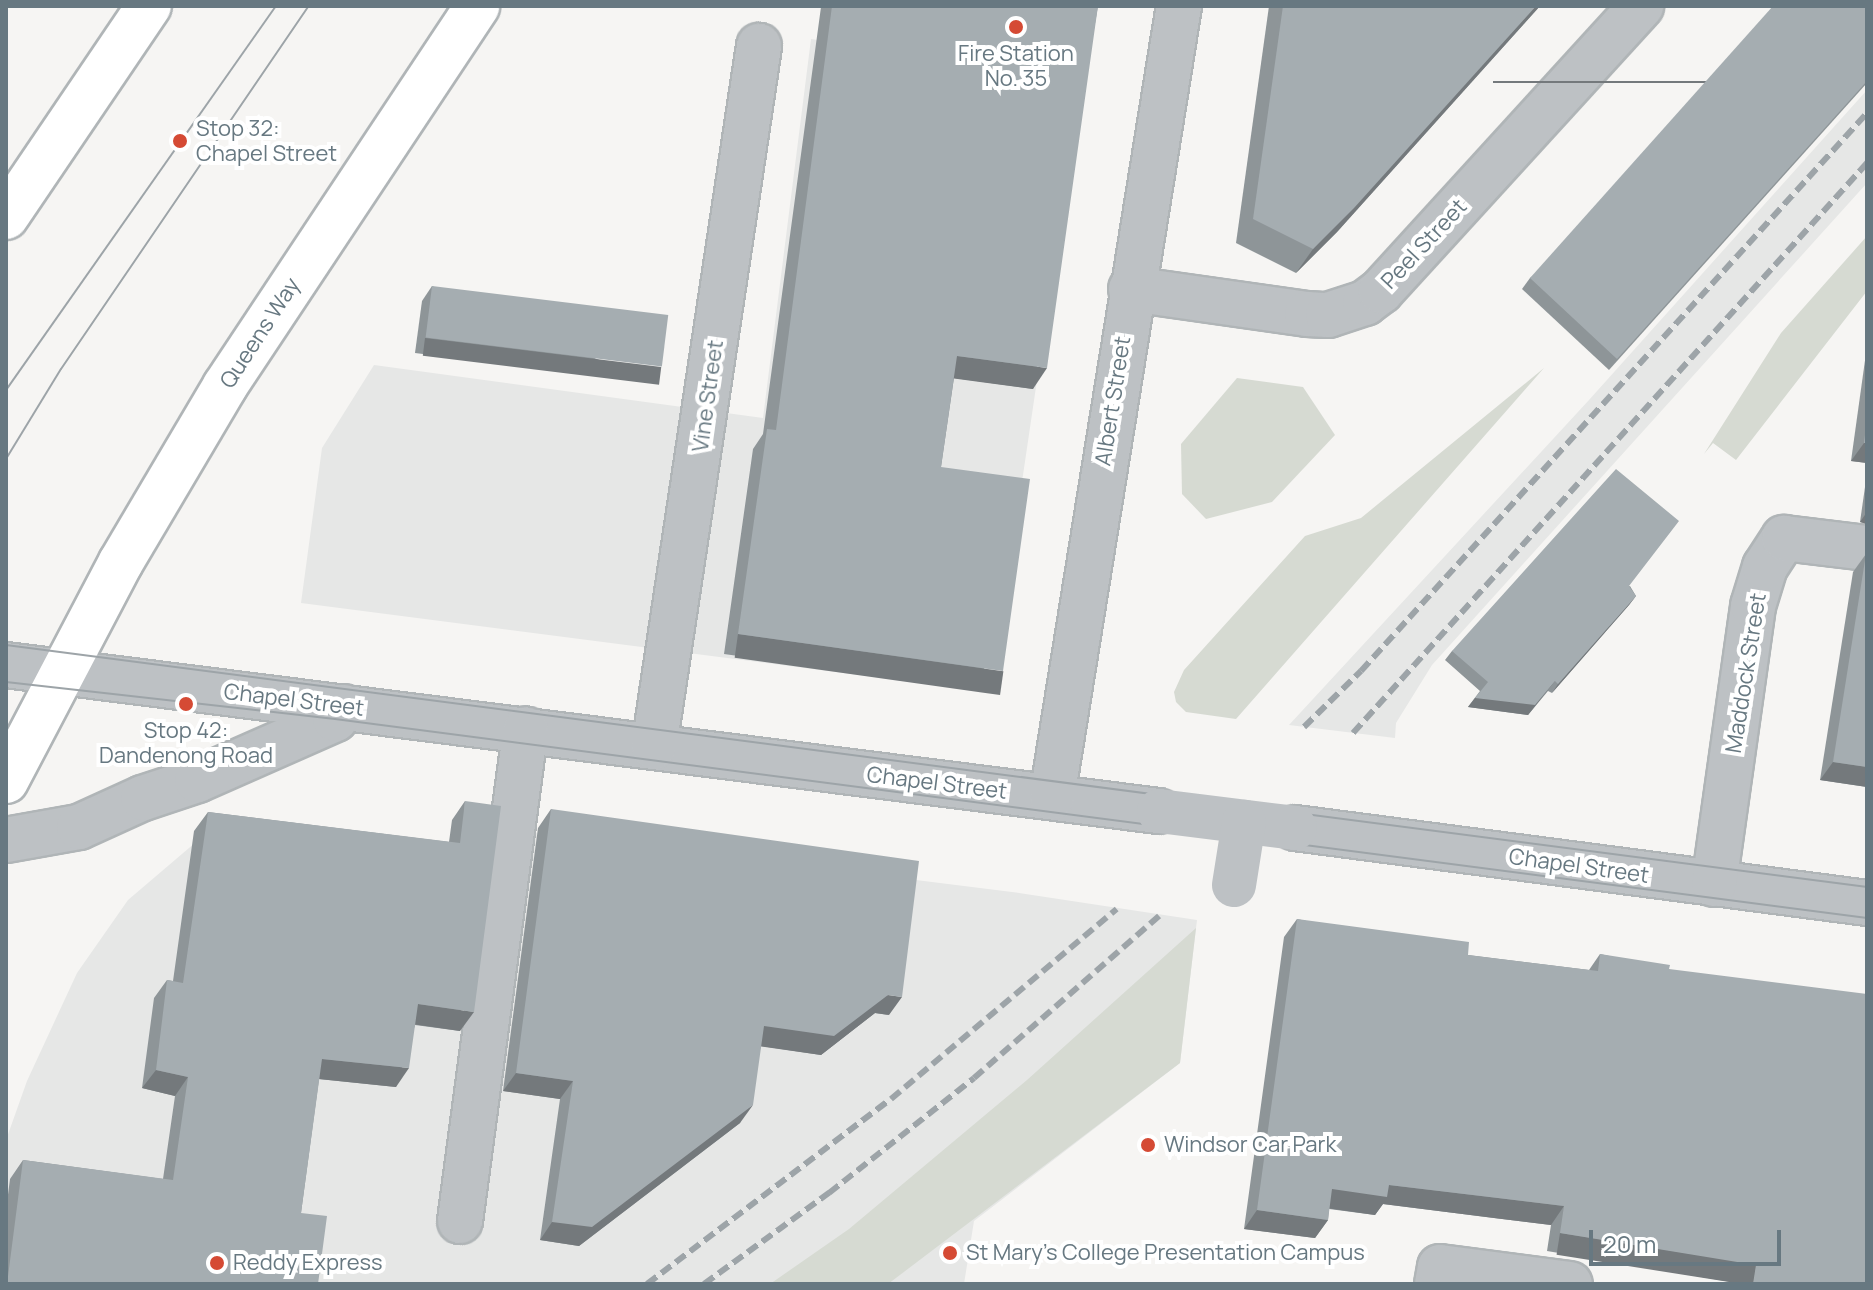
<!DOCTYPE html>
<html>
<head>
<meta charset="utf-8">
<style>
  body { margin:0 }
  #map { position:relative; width:1873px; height:1290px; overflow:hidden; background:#f6f5f3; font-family:Manrope,sans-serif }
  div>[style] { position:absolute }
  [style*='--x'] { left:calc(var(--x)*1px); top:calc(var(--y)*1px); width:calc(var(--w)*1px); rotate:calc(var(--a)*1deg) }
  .built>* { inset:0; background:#e6e7e6 }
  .green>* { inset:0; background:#d6dad2 }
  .roads { filter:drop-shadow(2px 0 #b0b5b7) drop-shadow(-2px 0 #b0b5b7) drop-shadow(0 2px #b0b5b7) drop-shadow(0 -2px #b0b5b7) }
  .minor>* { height:44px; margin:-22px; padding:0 22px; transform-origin:22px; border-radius:22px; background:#bdc1c4 }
  .highway>* { height:44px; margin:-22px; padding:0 22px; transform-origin:22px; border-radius:22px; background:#fff }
  .tram>* { height:2px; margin:-1px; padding:0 1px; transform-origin:1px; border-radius:1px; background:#9da4a8 }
  .rail>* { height:6px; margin-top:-3px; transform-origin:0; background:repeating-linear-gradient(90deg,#9da4a8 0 12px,transparent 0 18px) }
  .minor-bridge>* { height:44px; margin:-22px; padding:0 22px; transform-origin:22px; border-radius:22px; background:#bdc1c4 }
  .wall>* { inset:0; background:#8e9598 }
  .shaded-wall>* { inset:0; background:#74797c; transform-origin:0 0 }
  .building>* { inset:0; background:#a5adb1; transform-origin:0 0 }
  .dots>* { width:22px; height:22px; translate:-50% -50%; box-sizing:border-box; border:4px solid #fff; border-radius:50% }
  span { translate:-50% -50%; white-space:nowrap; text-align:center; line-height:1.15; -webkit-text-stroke:8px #fff; paint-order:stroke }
  .poi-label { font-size:22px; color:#677881 }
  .left { translate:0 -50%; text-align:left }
  .street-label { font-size:22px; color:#677881 }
  .frame { position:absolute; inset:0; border:8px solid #677881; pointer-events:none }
  .scale { position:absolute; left:1589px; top:1230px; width:192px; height:36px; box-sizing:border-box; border:4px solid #677881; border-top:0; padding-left:10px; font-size:24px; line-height:28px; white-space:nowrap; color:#677881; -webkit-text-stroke:6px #fff; paint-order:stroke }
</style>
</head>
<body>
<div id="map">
  <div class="built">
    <i style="clip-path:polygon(811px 39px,1081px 82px,991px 692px,301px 603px,322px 448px,374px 365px,763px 418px)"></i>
    <i style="clip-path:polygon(1867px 90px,1867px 183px,1432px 665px,1396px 723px,1395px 738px,1289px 725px,1589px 400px)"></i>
    <i style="clip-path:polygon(223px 819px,448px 849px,453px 822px,1019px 893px,1197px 920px,1180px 1063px,974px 1221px,964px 1284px,6px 1284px,6px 1140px,27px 1081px,77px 973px,128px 900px)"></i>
  </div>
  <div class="green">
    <i style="clip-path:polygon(1867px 236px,1867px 291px,1736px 460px,1713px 443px,1704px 454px,1781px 333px)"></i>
    <i style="clip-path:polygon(1544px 368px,1236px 719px,1186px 712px,1176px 702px,1174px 692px,1184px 670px,1305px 536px,1361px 518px)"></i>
    <i style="clip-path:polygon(1237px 378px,1303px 387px,1335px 435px,1272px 502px,1206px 519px,1182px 494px,1181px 444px)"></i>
    <i style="clip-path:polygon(1196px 928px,1180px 1063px,888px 1284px,770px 1284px,849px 1229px,1027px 1080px)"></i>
  </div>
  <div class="roads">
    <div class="minor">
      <i style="--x:1131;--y:289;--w:178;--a:8.1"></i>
      <i style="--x:1307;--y:314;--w:21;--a:3"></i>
      <i style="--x:1328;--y:315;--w:39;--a:-18"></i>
      <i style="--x:1365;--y:303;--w:20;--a:-37"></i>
      <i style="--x:1381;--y:291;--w:386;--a:-47.6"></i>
      <i style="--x:6;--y:665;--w:1162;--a:7.22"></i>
      <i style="--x:654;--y:747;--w:709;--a:-81.48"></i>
      <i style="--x:1052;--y:797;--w:801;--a:-80.88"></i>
      <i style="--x:1295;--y:828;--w:577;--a:7.47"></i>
      <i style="--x:6;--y:840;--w:74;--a:-10.1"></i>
      <i style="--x:79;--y:827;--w:70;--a:-24.4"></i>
      <i style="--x:143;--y:798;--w:57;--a:-18.4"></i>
      <i style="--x:197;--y:780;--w:151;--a:-23.8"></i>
      <i style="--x:335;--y:719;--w:15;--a:-53"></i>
      <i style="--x:1714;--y:884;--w:281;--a:-82"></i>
      <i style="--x:1753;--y:606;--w:41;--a:-72.9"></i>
      <i style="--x:1765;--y:567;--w:35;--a:-57"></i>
      <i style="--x:1784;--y:538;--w:84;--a:6.9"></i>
      <i style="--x:460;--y:1221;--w:496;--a:-82.4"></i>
      <i style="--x:1437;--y:1284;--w:17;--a:-80"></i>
      <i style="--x:1440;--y:1267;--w:131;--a:7.5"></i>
    </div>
    <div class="highway">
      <i style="--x:6;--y:217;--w:255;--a:-55.9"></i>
      <i style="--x:6;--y:781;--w:247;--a:-62.3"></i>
      <i style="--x:121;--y:562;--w:204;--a:-59.4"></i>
      <i style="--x:225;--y:386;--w:456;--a:-56.4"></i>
    </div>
  </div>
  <div class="tram">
    <i style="--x:6;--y:390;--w:469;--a:-54.9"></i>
    <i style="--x:6;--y:459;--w:105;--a:-58.6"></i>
    <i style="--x:61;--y:369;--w:440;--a:-55.7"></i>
    <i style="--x:6;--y:645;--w:1877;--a:7.41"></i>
    <i style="--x:6;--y:682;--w:331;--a:6.4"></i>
    <i style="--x:335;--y:719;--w:1545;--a:7.4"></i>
  </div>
  <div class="rail">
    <i style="--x:1304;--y:727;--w:80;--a:-44.5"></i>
    <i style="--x:1361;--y:671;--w:753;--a:-47.8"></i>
    <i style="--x:1353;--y:733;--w:768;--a:-47.96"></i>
    <i style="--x:647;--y:1284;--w:306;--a:-37.2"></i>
    <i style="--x:891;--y:1099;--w:295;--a:-40.1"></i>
    <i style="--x:704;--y:1284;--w:155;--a:-36.1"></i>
    <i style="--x:829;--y:1193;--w:185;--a:-38.4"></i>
    <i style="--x:974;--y:1078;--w:247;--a:-41.2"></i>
  </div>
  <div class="minor-bridge">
    <i style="--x:1159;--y:811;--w:137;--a:7.1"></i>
    <i style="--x:1234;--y:885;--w:64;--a:-81"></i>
  </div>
  <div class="wall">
    <i style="clip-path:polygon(816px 6px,1098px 6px,1033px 389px,954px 378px,941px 467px,989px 691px,724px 654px,753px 449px,763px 434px,821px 7px)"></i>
    <i style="clip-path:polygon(1269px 6px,1540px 6px,1337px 232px,1296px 273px,1236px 243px)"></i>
    <i style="clip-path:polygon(1867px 6px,1867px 83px,1609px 370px,1522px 289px,1530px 278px)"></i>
    <i style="clip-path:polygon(432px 286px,651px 383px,415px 353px,422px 301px)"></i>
    <i style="clip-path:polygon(1867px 346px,1867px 463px,1851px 461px)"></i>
    <i style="clip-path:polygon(1867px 473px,1867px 524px,1860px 522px)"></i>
    <i style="clip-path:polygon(1866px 554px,1867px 554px,1867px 787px,1820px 780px,1853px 572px)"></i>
    <i style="clip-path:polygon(1630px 586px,1636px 596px,1629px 605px,1552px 693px,1548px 691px,1528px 715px,1468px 707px,1480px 691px,1445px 660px,1452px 651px)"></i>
    <i style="clip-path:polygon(465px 801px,460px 1031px,415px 1025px,396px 1087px,319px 1079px,301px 1213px,6px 1284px,6px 1210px,10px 1179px,23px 1160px,163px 1179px,175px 1096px,142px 1088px,154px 998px,167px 980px,173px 981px,194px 831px,208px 812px,449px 842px,452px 820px)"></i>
    <i style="clip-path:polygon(551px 809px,889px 1015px,875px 1013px,821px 1055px,761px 1046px,740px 1123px,579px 1246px,540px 1240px,560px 1099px,503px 1091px,538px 828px)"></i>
    <i style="clip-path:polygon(1297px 919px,1468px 955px,1589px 970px,1600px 954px,1669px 969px,1867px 1284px,1743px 1284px,1547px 1251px,1551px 1225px,1383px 1204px,1375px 1215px,1329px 1209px,1328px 1220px,1315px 1238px,1244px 1229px,1284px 937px)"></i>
  </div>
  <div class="shaded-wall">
    <i style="clip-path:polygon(1536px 6px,1540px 6px,1337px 232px,1296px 273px,1313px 249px)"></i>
    <i style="left:1867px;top:81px;width:2px;height:374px;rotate:90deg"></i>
    <i style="left:425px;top:338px;width:238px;height:18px;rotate:7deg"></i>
    <i style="clip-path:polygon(957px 356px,1047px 368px,1033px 389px,943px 377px)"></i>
    <i style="clip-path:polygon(1864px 443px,1867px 443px,1867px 463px,1851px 461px)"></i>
    <i style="clip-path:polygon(1867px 512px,1867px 524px,1860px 522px)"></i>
    <i style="clip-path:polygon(1636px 596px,1629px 605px,1552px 693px,1558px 684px)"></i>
    <i style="left:738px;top:634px;width:268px;height:24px;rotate:8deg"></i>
    <i style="clip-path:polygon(1555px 681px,1528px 715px,1468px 707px,1475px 698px)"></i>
    <i style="clip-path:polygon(1833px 762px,1867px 767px,1867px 787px,1820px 780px)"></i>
    <i style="clip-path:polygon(888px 995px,902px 997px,889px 1015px,875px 1013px,821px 1055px,751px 1045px,764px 1026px)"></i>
    <i style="clip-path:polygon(418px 1004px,474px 1012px,460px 1031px,405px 1023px)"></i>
    <i style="clip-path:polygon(322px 1059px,409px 1068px,396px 1087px,309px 1078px)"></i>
    <i style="clip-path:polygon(156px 1070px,188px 1077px,175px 1096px,142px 1088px)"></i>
    <i style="clip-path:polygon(516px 1073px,573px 1081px,560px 1099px,503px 1091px)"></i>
    <i style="clip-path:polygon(753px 1105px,740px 1123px,579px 1246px,540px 1240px,552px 1222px)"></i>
    <i style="clip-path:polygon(1389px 1185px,1564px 1206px,1551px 1225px,1383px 1204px,1375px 1215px,1319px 1207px,1332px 1189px)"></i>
    <i style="clip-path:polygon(1257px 1210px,1328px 1220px,1315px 1238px,1244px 1229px)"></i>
    <i style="left:1560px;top:1233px;width:199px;height:22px;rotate:9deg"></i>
  </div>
  <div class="building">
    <i style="clip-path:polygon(832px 6px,1098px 6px,1047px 368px,957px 356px,941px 467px,1030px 479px,1003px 671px,738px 634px,767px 429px,776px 430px)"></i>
    <i style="clip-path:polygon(1283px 6px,1536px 6px,1354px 208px,1313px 249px,1253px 219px)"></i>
    <i style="clip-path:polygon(1773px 6px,1867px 6px,1867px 81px,1617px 359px,1530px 278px)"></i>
    <i style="left:432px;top:286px;width:238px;height:52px;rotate:7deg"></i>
    <i style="clip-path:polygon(1867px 419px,1867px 443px,1864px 443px)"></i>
    <i style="clip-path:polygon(1616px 469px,1679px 521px,1629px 586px,1636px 596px,1558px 684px,1555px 681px,1535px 705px,1475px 698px,1488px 682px,1452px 651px)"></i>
    <i style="clip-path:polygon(1866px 554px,1867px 554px,1867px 767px,1833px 762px)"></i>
    <i style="clip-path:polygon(465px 801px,501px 806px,474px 1012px,418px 1004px,409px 1068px,322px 1059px,301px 1213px,327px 1216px,318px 1284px,7px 1284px,23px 1160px,173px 1180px,188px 1077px,156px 1070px,167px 980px,183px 983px,208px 812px,460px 843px)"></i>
    <i style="clip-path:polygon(551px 809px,919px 861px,902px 997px,888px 995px,834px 1036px,764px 1026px,753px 1105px,592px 1227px,552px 1222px,573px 1081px,516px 1073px)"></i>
    <i style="clip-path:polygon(1297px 919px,1469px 942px,1468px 955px,1598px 971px,1600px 954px,1670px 965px,1669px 969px,1867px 994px,1867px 1284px,1753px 1284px,1756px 1265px,1560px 1233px,1564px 1206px,1389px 1185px,1387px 1197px,1332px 1189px,1328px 1220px,1257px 1210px)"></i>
  </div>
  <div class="dots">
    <i style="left:1016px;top:27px;background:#d54a34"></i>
    <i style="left:180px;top:141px;background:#d54a34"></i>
    <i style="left:186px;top:704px;background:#d54a34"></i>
    <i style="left:1148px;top:1145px;background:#d54a34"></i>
    <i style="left:950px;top:1253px;background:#d54a34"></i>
    <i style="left:217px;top:1263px;background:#d54a34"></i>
  </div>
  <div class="poi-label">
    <span style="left:1016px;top:66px">Fire Station<br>No. 35</span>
    <span class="left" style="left:196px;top:141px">Stop 32:<br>Chapel Street</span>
    <span style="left:186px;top:743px">Stop 42:<br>Dandenong Road</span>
    <span class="left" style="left:1164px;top:1145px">Windsor Car Park</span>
    <span class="left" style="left:966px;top:1253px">St Mary's College Presentation Campus</span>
    <span class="left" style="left:233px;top:1263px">Reddy Express</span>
  </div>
  <div class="street-label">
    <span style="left:1424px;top:244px;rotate:-47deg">Peel Street</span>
    <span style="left:260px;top:333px;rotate:-57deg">Queens Way</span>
    <span style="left:708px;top:396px;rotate:-82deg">Vine Street</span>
    <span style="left:1113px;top:401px;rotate:-81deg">Albert Street</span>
    <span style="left:1746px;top:673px;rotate:-81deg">Maddock Street</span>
    <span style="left:294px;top:700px;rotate:7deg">Chapel Street</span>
    <span style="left:937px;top:783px;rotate:7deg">Chapel Street</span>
    <span style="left:1579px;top:866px;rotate:8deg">Chapel Street</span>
  </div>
  <div class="frame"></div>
  <div class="scale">20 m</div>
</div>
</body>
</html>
